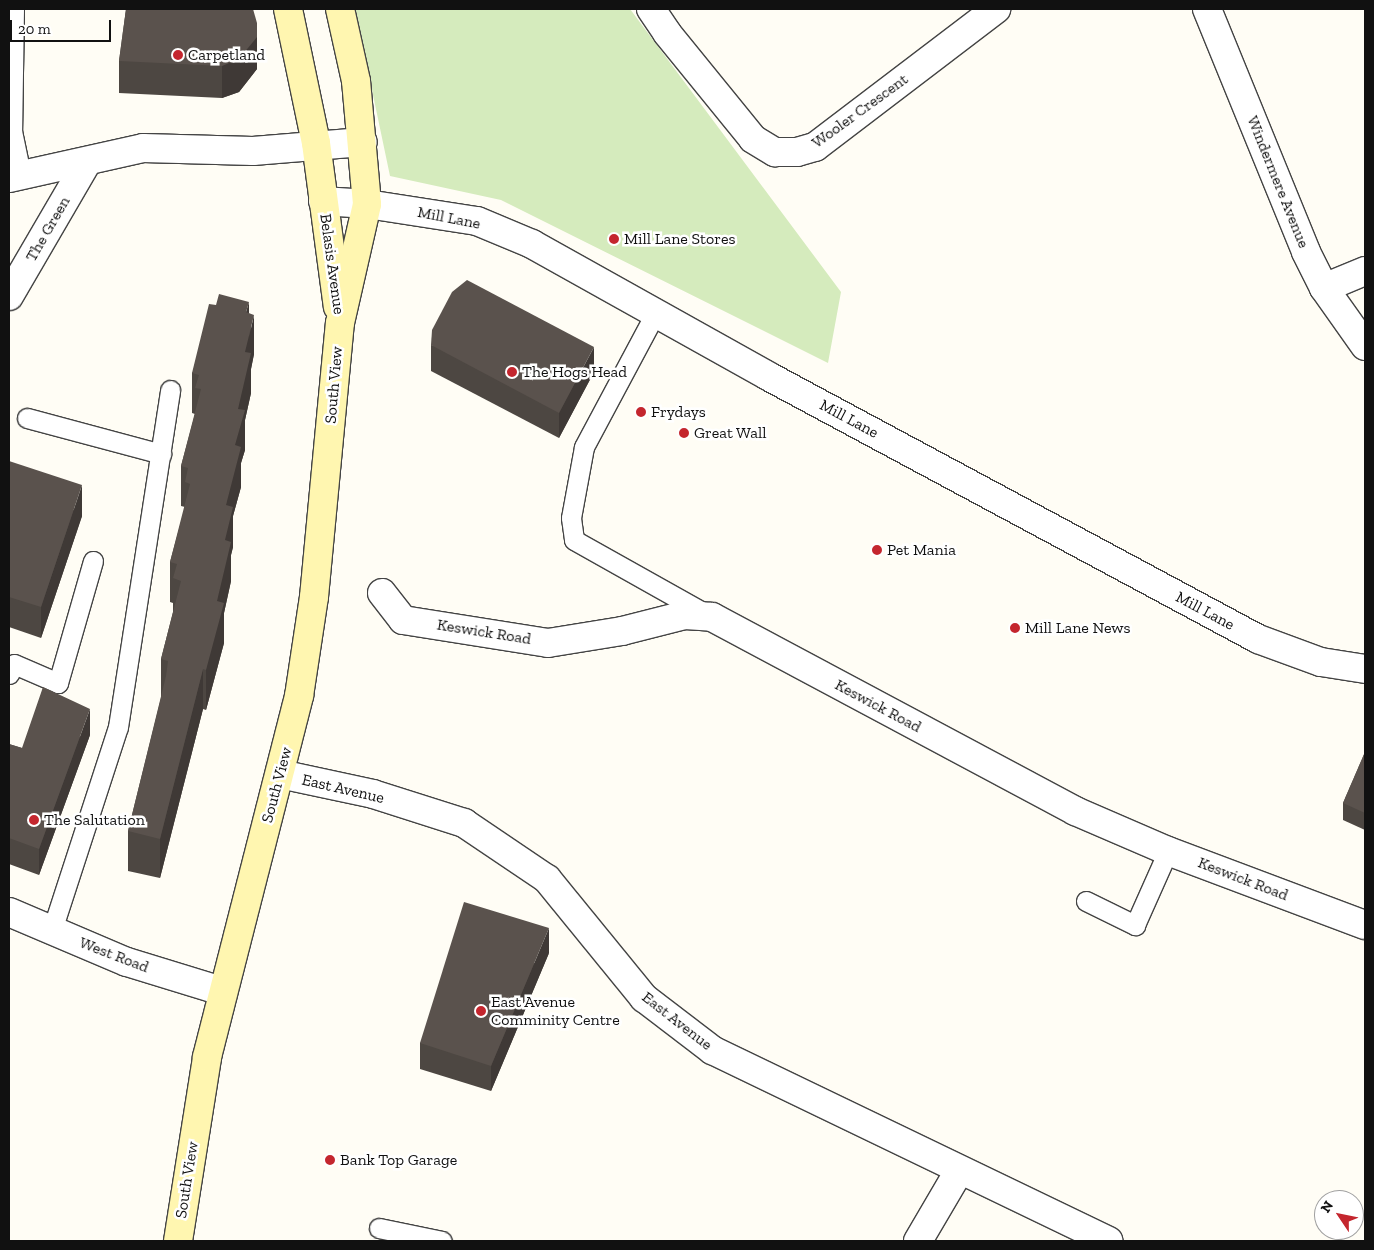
<!DOCTYPE html>
<html>
<head>
<meta charset="utf-8">
<style>
  body { margin:0 }
  #map { position:relative; width:1374px; height:1250px; overflow:hidden; background:#fffdf5; font-family:"Zilla Slab",serif }
  div>[style] { position:absolute }
  [style*='--x'] { left:calc(var(--x)*1px); top:calc(var(--y)*1px); width:calc(var(--w)*1px); rotate:calc(var(--a)*1deg) }
  .green>* { inset:0; background:#d5ebbd }
  .roads { filter:drop-shadow(1px 0 #444) drop-shadow(-1px 0 #444) drop-shadow(0 1px #444) drop-shadow(0 -1px #444) }
  .service>* { height:19px; margin:-9.5px; padding:0 9.5px; transform-origin:9.5px; border-radius:9.5px; background:#fff }
  .minor>* { height:28px; margin:-14px; padding:0 14px; transform-origin:14px; border-radius:14px; background:#fff }
  .tertiary>* { height:28px; margin:-14px; padding:0 14px; transform-origin:14px; border-radius:14px; background:#fff }
  .secondary>* { height:28px; margin:-14px; padding:0 14px; transform-origin:14px; border-radius:14px; background:#fff6b0 }
  .wall>* { inset:0; background:#4d4742 }
  .shaded-wall>* { inset:0; background:#3f3936 }
  .building>* { inset:0; background:#5a524d }
  .dots>* { width:14px; height:14px; translate:-50% -50%; box-sizing:border-box; border:2px solid #fff; border-radius:50% }
  span { translate:-50% -50%; white-space:nowrap; text-align:center; line-height:1.15; -webkit-text-stroke:5px #fff; paint-order:stroke }
  .poi-label { font-size:16px; color:#111 }
  .left { translate:0 -50%; text-align:left }
  .street-label { font-size:16px; color:#111 }
  .frame { position:absolute; inset:0; border:10px solid #111; pointer-events:none }
  .north { position:absolute; left:1314px; top:1190px; width:50px; height:50px; box-sizing:border-box; background:#fff; border:1px solid #a0a0a0; border-radius:50%; rotate:304deg; font-size:14px; font-weight:700; line-height:20px; text-align:center; color:#111 }
  .north::after { content:''; display:block; margin:auto; width:18px; height:22px; background:#c4262e; clip-path:polygon(50% 0,100% 100%,50% 72%,0 100%) }
  .scale { position:absolute; left:10px; top:20px; width:101px; height:22px; box-sizing:border-box; border:2px solid #111; border-top:0; padding-left:6px; font-size:15px; line-height:18px; white-space:nowrap; color:#111; -webkit-text-stroke:4px #fff; paint-order:stroke }
</style>
</head>
<body>
<div id="map">
  <div class="green">
    <i style="clip-path:polygon(355px 9px,630px 9px,841px 292px,828px 363px,501px 200px,390px 176px)"></i>
  </div>
  <div class="roads">
    <div class="service">
      <i style="--x:14;--y:9;--w:122;--a:90.9"></i>
      <i style="--x:12;--y:131;--w:44;--a:78.2"></i>
      <i style="--x:656;--y:312;--w:153;--a:118.1"></i>
      <i style="--x:584;--y:447;--w:72;--a:100.4"></i>
      <i style="--x:571;--y:518;--w:22;--a:82"></i>
      <i style="--x:574;--y:540;--w:151;--a:29.3"></i>
      <i style="--x:27;--y:418;--w:139;--a:15"></i>
      <i style="--x:9;--y:674;--w:11;--a:-63"></i>
      <i style="--x:14;--y:664;--w:48;--a:23.4"></i>
      <i style="--x:58;--y:683;--w:127;--a:-74"></i>
      <i style="--x:1086;--y:901;--w:55;--a:26.1"></i>
      <i style="--x:1135;--y:925;--w:81;--a:-66"></i>
      <i style="--x:52;--y:930;--w:213;--a:-72"></i>
      <i style="--x:118;--y:727;--w:341;--a:-81.2"></i>
      <i style="--x:379;--y:1228;--w:64;--a:11.7"></i>
    </div>
    <div class="minor">
      <i style="--x:651;--y:9;--w:29;--a:56"></i>
      <i style="--x:667;--y:33;--w:136;--a:50.9"></i>
      <i style="--x:753;--y:139;--w:26;--a:31"></i>
      <i style="--x:775;--y:152;--w:22;--a:0"></i>
      <i style="--x:797;--y:152;--w:19;--a:-16"></i>
      <i style="--x:815;--y:147;--w:228;--a:-37.3"></i>
      <i style="--x:1207;--y:9;--w:262;--a:67.8"></i>
      <i style="--x:1306;--y:252;--w:40;--a:63.4"></i>
      <i style="--x:1324;--y:288;--w:71;--a:54.7"></i>
      <i style="--x:9;--y:178;--w:137;--a:-12.6"></i>
      <i style="--x:143;--y:148;--w:110;--a:1.6"></i>
      <i style="--x:253;--y:151;--w:110;--a:-4.7"></i>
      <i style="--x:323;--y:201;--w:44;--a:3.9"></i>
      <i style="--x:367;--y:204;--w:111;--a:8.8"></i>
      <i style="--x:477;--y:221;--w:60;--a:22.7"></i>
      <i style="--x:532;--y:244;--w:270;--a:29.2"></i>
      <i style="--x:768;--y:376;--w:556;--a:28.22"></i>
      <i style="--x:1258;--y:639;--w:67;--a:20.1"></i>
      <i style="--x:1321;--y:662;--w:45;--a:9"></i>
      <i style="--x:1324;--y:288;--w:44;--a:-22.5"></i>
      <i style="--x:9;--y:296;--w:155;--a:-59.8"></i>
      <i style="--x:382;--y:593;--w:34;--a:52"></i>
      <i style="--x:403;--y:620;--w:147;--a:9"></i>
      <i style="--x:548;--y:643;--w:75;--a:-9.2"></i>
      <i style="--x:622;--y:631;--w:65;--a:-14.3"></i>
      <i style="--x:685;--y:615;--w:27;--a:4"></i>
      <i style="--x:712;--y:617;--w:412;--a:28.1"></i>
      <i style="--x:1075;--y:811;--w:101;--a:23.3"></i>
      <i style="--x:1168;--y:851;--w:210;--a:20.6"></i>
      <i style="--x:280;--y:774;--w:95;--a:12.1"></i>
      <i style="--x:373;--y:794;--w:96;--a:17.7"></i>
      <i style="--x:464;--y:823;--w:100;--a:34"></i>
      <i style="--x:547;--y:879;--w:154;--a:50.8"></i>
      <i style="--x:644;--y:998;--w:86;--a:37.4"></i>
      <i style="--x:712;--y:1050;--w:440;--a:25.7"></i>
      <i style="--x:918;--y:1241;--w:81;--a:-59.6"></i>
    </div>
    <div class="tertiary">
      <i style="--x:9;--y:912;--w:128;--a:23"></i>
      <i style="--x:127;--y:962;--w:99;--a:17"></i>
    </div>
    <div class="secondary">
      <i style="--x:288;--y:9;--w:137;--a:78.2"></i>
      <i style="--x:316;--y:143;--w:165;--a:82.4"></i>
      <i style="--x:178;--y:1241;--w:186;--a:-81"></i>
      <i style="--x:207;--y:1057;--w:373;--a:-75.7"></i>
      <i style="--x:299;--y:696;--w:100;--a:-81.4"></i>
      <i style="--x:314;--y:597;--w:275;--a:-84.6"></i>
      <i style="--x:340;--y:323;--w:122;--a:-77.2"></i>
      <i style="--x:367;--y:204;--w:123;--a:-95.1"></i>
      <i style="--x:356;--y:81;--w:74;--a:-102.5"></i>
    </div>
  </div>
  <div class="wall">
    <i style="clip-path:polygon(126px 9px,257px 69px,239px 92px,222px 98px,119px 93px,119px 61px)"></i>
    <i style="clip-path:polygon(249px 313px,254px 354px,251px 369px,251px 393px,245px 420px,245px 450px,241px 463px,241px 487px,233px 516px,233px 547px,231px 555px,231px 581px,224px 613px,224px 643px,206px 710px,203px 709px,160px 878px,128px 871px,128px 831px,161px 698px,161px 659px,173px 612px,173px 603px,170px 602px,170px 562px,185px 507px,181px 506px,181px 466px,195px 414px,192px 413px,192px 373px)"></i>
    <i style="clip-path:polygon(431px 345px,594px 372px,559px 438px,431px 371px)"></i>
    <i style="clip-path:polygon(9px 461px,82px 516px,41px 638px,9px 627px)"></i>
    <i style="clip-path:polygon(90px 735px,39px 875px,9px 864px,9px 744px,22px 748px)"></i>
    <i style="clip-path:polygon(1365px 752px,1365px 830px,1343px 820px,1343px 803px)"></i>
    <i style="clip-path:polygon(549px 953px,491px 1091px,420px 1069px,420px 1043px)"></i>
  </div>
  <div class="shaded-wall">
    <i style="clip-path:polygon(257px 23px,257px 69px,239px 92px,222px 98px,222px 66px)"></i>
    <i style="clip-path:polygon(249px 302px,249px 337px,254px 315px,254px 354px,251px 369px,251px 393px,245px 420px,245px 450px,241px 463px,241px 487px,233px 516px,233px 547px,231px 555px,231px 581px,224px 613px,224px 643px,206px 710px,206px 670px,217px 601px,226px 505px,235px 445px,246px 312px)"></i>
    <i style="clip-path:polygon(594px 347px,594px 372px,559px 438px,559px 413px)"></i>
    <i style="clip-path:polygon(82px 485px,82px 516px,41px 638px,41px 607px)"></i>
    <i style="clip-path:polygon(203px 669px,203px 709px,160px 878px,160px 839px)"></i>
    <i style="clip-path:polygon(90px 709px,90px 735px,39px 875px,39px 849px)"></i>
    <i style="clip-path:polygon(549px 928px,549px 953px,491px 1091px,491px 1066px)"></i>
  </div>
  <div class="building">
    <i style="clip-path:polygon(126px 9px,253px 9px,257px 23px,257px 37px,239px 59px,222px 66px,119px 61px)"></i>
    <i style="clip-path:polygon(467px 280px,594px 347px,559px 413px,431px 345px,432px 330px,452px 292px)"></i>
    <i style="clip-path:polygon(219px 294px,249px 302px,246px 312px,254px 315px,245px 352px,251px 353px,238px 409px,245px 410px,235px 445px,241px 447px,226px 505px,233px 507px,225px 540px,231px 542px,217px 601px,224px 603px,206px 670px,203px 669px,160px 839px,128px 831px,166px 676px,168px 661px,161px 659px,181px 581px,173px 578px,177px 564px,170px 562px,190px 484px,185px 482px,188px 468px,181px 466px,201px 389px,195px 388px,199px 375px,192px 373px,209px 304px,216px 305px)"></i>
    <i style="clip-path:polygon(9px 461px,82px 485px,41px 607px,9px 597px)"></i>
    <i style="clip-path:polygon(43px 687px,90px 709px,39px 849px,9px 838px,9px 744px,22px 748px)"></i>
    <i style="clip-path:polygon(1365px 752px,1365px 813px,1343px 803px)"></i>
    <i style="clip-path:polygon(464px 902px,549px 928px,491px 1066px,420px 1043px)"></i>
  </div>
  <div class="dots">
    <i style="left:178px;top:55px;background:#c4262e"></i>
    <i style="left:614px;top:239px;background:#c4262e"></i>
    <i style="left:512px;top:372px;background:#c4262e"></i>
    <i style="left:641px;top:412px;background:#c4262e"></i>
    <i style="left:684px;top:433px;background:#c4262e"></i>
    <i style="left:877px;top:550px;background:#c4262e"></i>
    <i style="left:1015px;top:628px;background:#c4262e"></i>
    <i style="left:34px;top:820px;background:#c4262e"></i>
    <i style="left:481px;top:1011px;background:#c4262e"></i>
    <i style="left:330px;top:1160px;background:#c4262e"></i>
  </div>
  <div class="poi-label">
    <span class="left" style="left:188px;top:55px">Carpetland</span>
    <span class="left" style="left:624px;top:239px">Mill Lane Stores</span>
    <span class="left" style="left:522px;top:372px">The Hogs Head</span>
    <span class="left" style="left:651px;top:412px">Frydays</span>
    <span class="left" style="left:694px;top:433px">Great Wall</span>
    <span class="left" style="left:887px;top:550px">Pet Mania</span>
    <span class="left" style="left:1025px;top:628px">Mill Lane News</span>
    <span class="left" style="left:44px;top:820px">The Salutation</span>
    <span class="left" style="left:491px;top:1011px">East Avenue<br>Comminity Centre</span>
    <span class="left" style="left:340px;top:1160px">Bank Top Garage</span>
  </div>
  <div class="street-label">
    <span style="left:860px;top:111px;rotate:-36deg">Wooler Crescent</span>
    <span style="left:1278px;top:182px;rotate:68deg">Windermere Avenue</span>
    <span style="left:449px;top:218px;rotate:11deg">Mill Lane</span>
    <span style="left:48px;top:229px;rotate:-60deg">The Green</span>
    <span style="left:332px;top:264px;rotate:82deg">Belasis Avenue</span>
    <span style="left:334px;top:385px;rotate:-85deg">South View</span>
    <span style="left:849px;top:419px;rotate:28deg">Mill Lane</span>
    <span style="left:1205px;top:611px;rotate:28deg">Mill Lane</span>
    <span style="left:484px;top:632px;rotate:9deg">Keswick Road</span>
    <span style="left:878px;top:706px;rotate:28deg">Keswick Road</span>
    <span style="left:277px;top:785px;rotate:-75deg">South View</span>
    <span style="left:343px;top:789px;rotate:13deg">East Avenue</span>
    <span style="left:1243px;top:879px;rotate:21deg">Keswick Road</span>
    <span style="left:114px;top:955px;rotate:21deg">West Road</span>
    <span style="left:677px;top:1021px;rotate:38deg">East Avenue</span>
    <span style="left:187px;top:1180px;rotate:-81deg">South View</span>
  </div>
  <div class="frame"></div>
  <div class="north">N</div>
  <div class="scale">20 m</div>
</div>
</body>
</html>
